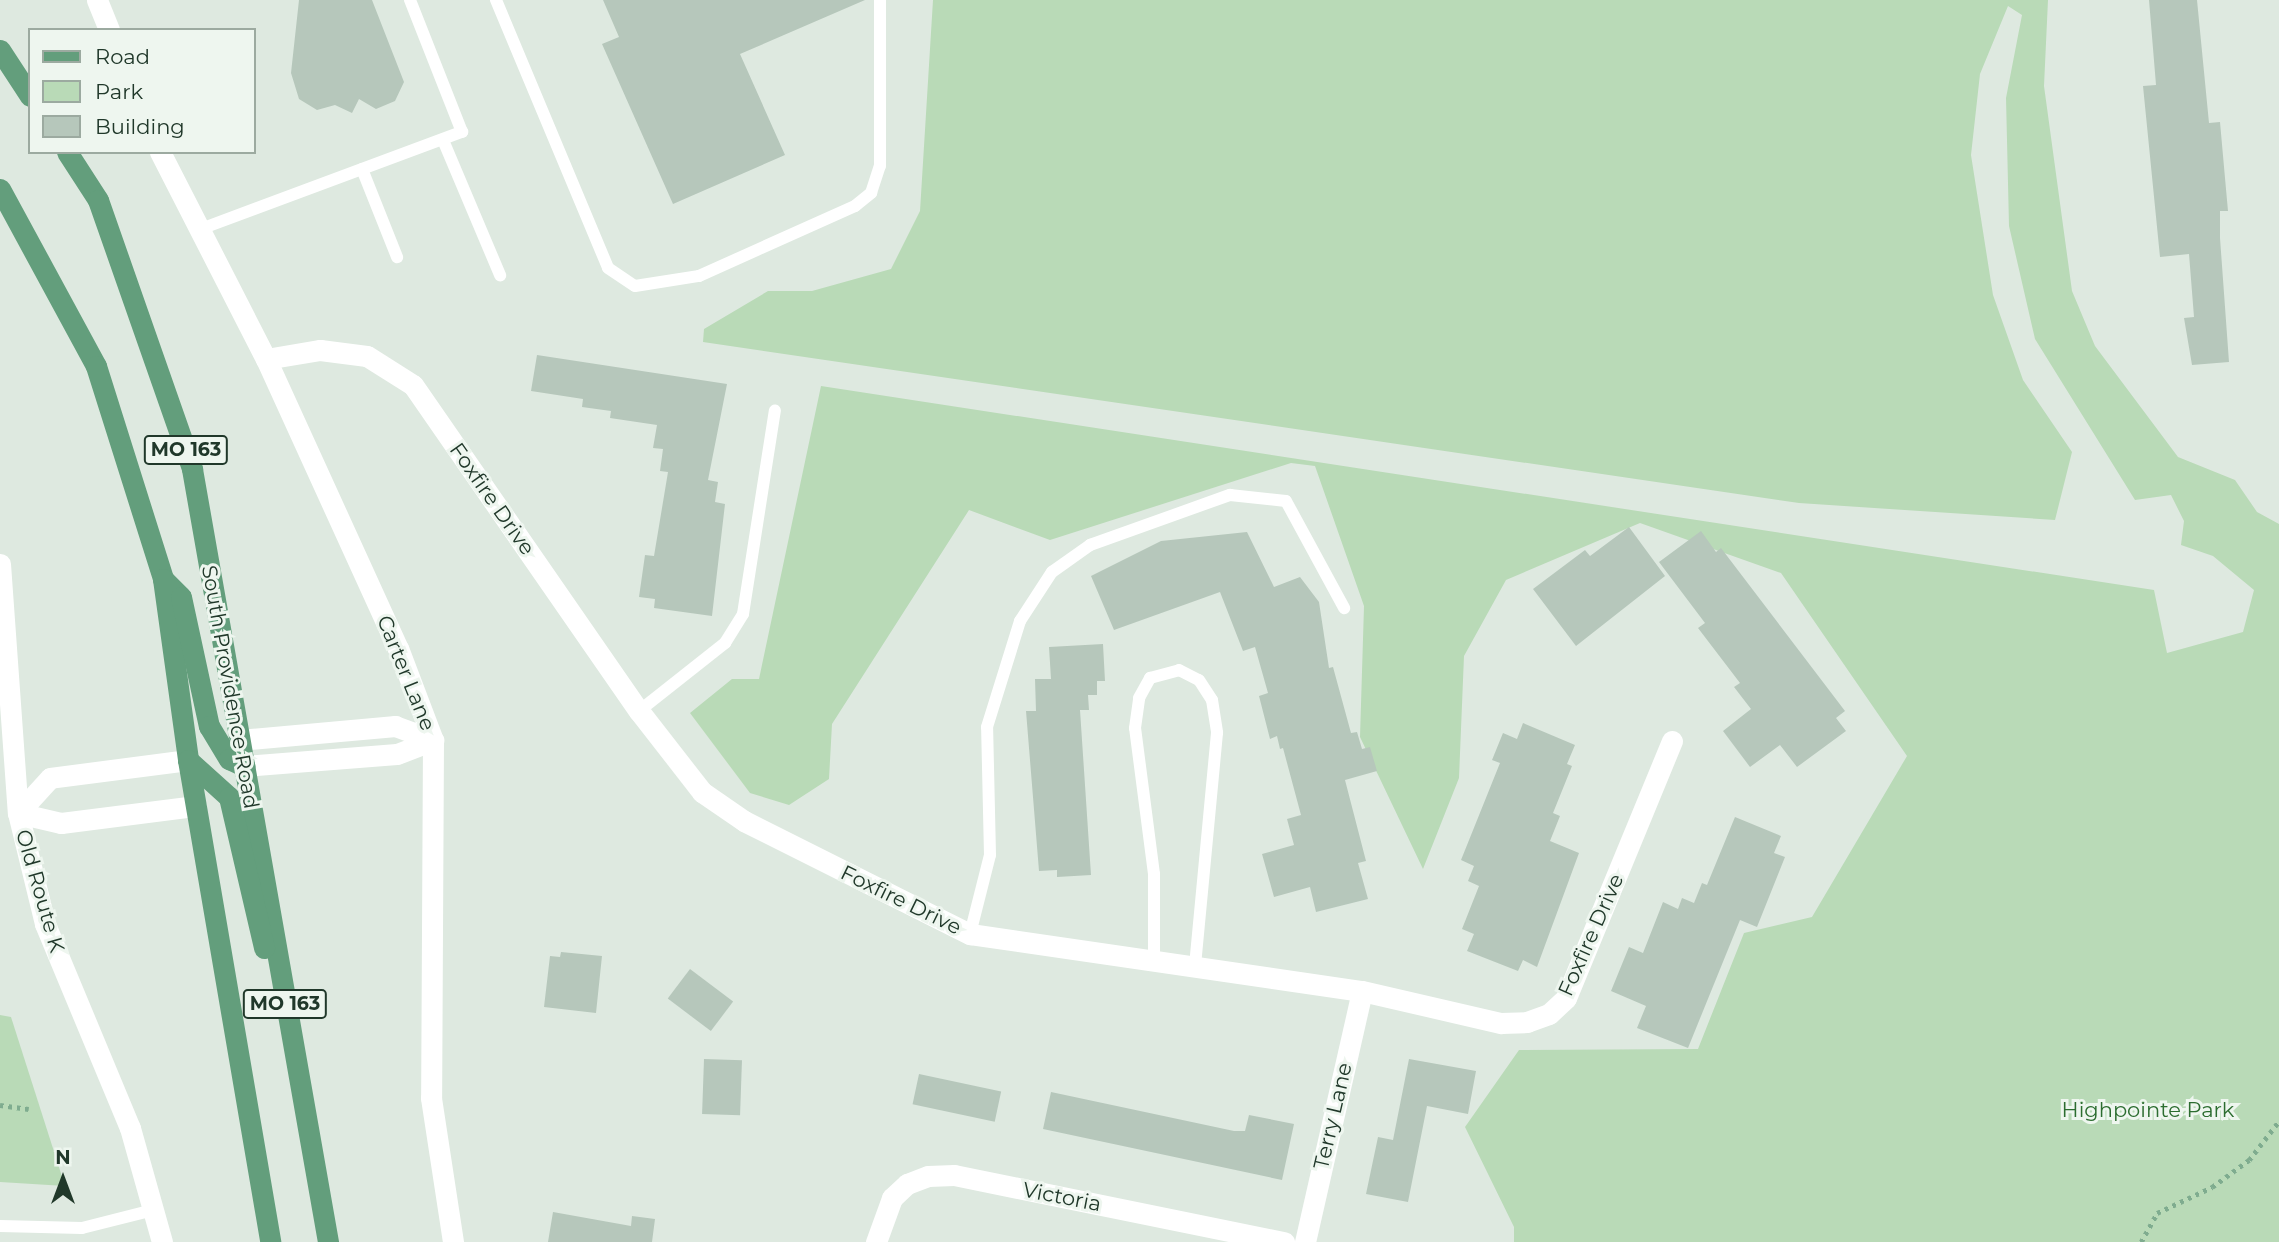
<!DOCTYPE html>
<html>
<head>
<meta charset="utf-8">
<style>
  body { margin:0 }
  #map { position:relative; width:2279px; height:1242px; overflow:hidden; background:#dee9e0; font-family:Montserrat,sans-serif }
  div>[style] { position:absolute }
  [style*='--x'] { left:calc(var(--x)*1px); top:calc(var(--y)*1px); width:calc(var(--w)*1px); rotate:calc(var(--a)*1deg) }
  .green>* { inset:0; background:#b9dab7 }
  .building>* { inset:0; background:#b6c7bb; transform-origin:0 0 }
  .path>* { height:4.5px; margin-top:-2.25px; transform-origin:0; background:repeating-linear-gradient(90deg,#7fac8f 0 3.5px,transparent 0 8.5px) }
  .lane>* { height:12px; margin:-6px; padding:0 6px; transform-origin:6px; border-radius:6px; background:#fff }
  .street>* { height:21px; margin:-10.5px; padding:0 10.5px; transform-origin:10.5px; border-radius:10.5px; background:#fff }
  .primary>* { height:21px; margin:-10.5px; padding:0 10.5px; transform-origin:10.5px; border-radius:10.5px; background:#639e7c }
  span { translate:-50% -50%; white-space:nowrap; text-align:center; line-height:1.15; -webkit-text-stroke:6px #eef6ef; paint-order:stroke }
  .shield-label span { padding:2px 5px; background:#eef6ef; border:2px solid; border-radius:5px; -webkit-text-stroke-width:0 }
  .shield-label { font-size:19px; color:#20382a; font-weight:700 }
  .street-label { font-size:21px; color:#20382a }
  .park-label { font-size:21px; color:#2c6d30 }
  .legend { position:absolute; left:28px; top:28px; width:228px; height:126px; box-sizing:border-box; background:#eef6ef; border:2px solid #9caaa0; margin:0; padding:9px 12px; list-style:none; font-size:21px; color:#20382a }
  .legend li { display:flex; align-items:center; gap:14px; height:35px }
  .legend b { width:35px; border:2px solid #9caaa0 }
  .north { position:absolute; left:28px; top:1144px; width:70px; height:70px; -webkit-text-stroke:5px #eef6ef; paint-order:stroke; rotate:0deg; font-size:19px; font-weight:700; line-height:28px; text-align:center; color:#20382a }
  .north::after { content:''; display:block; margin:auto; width:24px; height:32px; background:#20382a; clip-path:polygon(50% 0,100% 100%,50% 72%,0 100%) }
</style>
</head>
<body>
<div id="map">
  <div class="green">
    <i style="clip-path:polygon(933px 0,2048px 0,2044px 86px,2072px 291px,2095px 346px,2178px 457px,2235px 480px,2257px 512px,2279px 524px,2279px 1242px,1514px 1242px,1514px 1227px,1465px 1127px,1519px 1050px,1698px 1049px,1744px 933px,1812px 917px,1907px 756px,1781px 573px,1640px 523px,1506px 580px,1464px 656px,1459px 778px,1423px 869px,1360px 737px,1364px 606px,1315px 466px,1291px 463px,1050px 540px,969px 510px,832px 724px,829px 779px,789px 805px,750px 793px,690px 713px,732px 679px,759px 679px,821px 386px,2154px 590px,2167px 653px,2243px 632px,2254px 590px,2213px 556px,2181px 545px,2184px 521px,2171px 495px,2135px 500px,2035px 339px,2009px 226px,2006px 98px,2022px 15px,2008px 6px,1980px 74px,1971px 155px,1993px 295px,2023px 380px,2072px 452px,2055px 520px,1799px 503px,703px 342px,704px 329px,768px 291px,812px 291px,891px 269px,920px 211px)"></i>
    <i style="clip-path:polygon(0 1015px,11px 1017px,65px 1186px,0 1182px)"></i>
  </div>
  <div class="building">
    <i style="clip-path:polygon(299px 0,372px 0,404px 82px,395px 101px,376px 109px,359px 99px,352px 113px,335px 105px,317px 110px,299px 99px,291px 73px)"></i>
    <i style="clip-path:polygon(603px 0,865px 0,740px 54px,785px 155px,673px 204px,602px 44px,619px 37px)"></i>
    <i style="clip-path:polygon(2149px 0,2197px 0,2209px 123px,2220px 122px,2225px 178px,2228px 211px,2220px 211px,2220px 238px,2229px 362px,2192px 365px,2184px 318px,2194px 317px,2189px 254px,2160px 257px,2143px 86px,2156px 85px)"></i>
    <i style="clip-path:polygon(537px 355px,727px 384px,708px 480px,718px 482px,715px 502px,725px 504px,712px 616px,654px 608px,655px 599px,639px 597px,645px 555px,654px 556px,668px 472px,660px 471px,663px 449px,653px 448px,657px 425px,610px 418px,611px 411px,582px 407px,583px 399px,531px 391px)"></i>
    <i style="clip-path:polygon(1629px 527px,1665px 576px,1576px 646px,1533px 589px,1585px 550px,1590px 556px)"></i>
    <i style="clip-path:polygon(1701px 531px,1716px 552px,1721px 548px,1845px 711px,1836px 718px,1846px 731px,1797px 767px,1780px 745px,1750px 767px,1723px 731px,1751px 709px,1734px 687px,1740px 683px,1698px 628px,1705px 623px,1659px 562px)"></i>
    <i style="clip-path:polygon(1247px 532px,1274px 587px,1300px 577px,1319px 602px,1329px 668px,1333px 667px,1351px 733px,1357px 732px,1362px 749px,1370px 747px,1377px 771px,1345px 780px,1366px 861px,1358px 863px,1368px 899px,1316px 912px,1310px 887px,1274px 897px,1262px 854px,1294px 845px,1287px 819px,1301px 815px,1283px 748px,1280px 749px,1277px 736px,1270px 739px,1259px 696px,1268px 693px,1255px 647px,1243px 651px,1220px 592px,1114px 630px,1091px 576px,1161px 541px)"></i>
    <i style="clip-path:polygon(1103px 644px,1105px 681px,1097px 681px,1097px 695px,1088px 695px,1089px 710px,1080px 710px,1091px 875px,1057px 877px,1057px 870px,1039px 871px,1026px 711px,1036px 711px,1035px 679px,1051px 679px,1049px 647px)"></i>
    <i style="clip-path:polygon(1523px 723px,1575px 745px,1567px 764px,1572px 766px,1553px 813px,1560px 816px,1550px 841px,1579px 853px,1537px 967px,1523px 960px,1518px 971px,1467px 951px,1474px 934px,1462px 929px,1479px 886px,1468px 881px,1474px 866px,1461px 860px,1500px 763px,1492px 760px,1503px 733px,1517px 739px)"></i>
    <i style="clip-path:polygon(1735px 817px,1781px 836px,1774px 853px,1785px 857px,1757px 927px,1740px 920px,1688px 1048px,1637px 1028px,1646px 1006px,1611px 991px,1629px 947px,1643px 953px,1663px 902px,1678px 909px,1682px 898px,1694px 903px,1702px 883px,1707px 885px)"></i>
    <i style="clip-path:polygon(561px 952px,602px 956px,596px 1013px,544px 1007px,550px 956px,560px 957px)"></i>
    <i style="left:690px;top:969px;width:54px;height:37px;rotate:37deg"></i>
    <i style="left:704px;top:1059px;width:38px;height:55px;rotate:2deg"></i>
    <i style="clip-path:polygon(1409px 1059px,1476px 1071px,1468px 1114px,1427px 1106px,1408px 1202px,1366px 1194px,1378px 1137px,1393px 1140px)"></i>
    <i style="left:919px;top:1074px;width:84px;height:31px;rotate:12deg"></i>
    <i style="clip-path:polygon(1051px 1092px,1234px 1131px,1245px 1131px,1249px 1115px,1294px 1124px,1282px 1180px,1043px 1129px)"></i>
    <i style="clip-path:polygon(553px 1212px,631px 1226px,632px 1216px,655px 1219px,652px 1242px,548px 1242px)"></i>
  </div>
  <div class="path">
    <i style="--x:0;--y:1105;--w:29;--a:8"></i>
    <i style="--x:2141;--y:1242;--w:33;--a:-61"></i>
    <i style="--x:2157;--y:1213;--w:61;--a:-25.3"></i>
    <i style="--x:2212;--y:1187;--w:46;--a:-36.1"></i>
    <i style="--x:2249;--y:1160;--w:49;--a:-52.4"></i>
  </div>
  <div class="lane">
    <i style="--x:496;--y:0;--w:290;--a:67.3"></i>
    <i style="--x:608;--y:268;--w:32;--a:34"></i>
    <i style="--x:635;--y:286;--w:65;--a:-8.9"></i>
    <i style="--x:699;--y:276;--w:171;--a:-24.2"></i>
    <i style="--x:855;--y:206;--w:21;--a:-39"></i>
    <i style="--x:871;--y:193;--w:28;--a:-72"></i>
    <i style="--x:880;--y:166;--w:166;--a:-90"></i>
    <i style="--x:443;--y:140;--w:147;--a:67.1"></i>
    <i style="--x:362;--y:169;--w:95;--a:68.3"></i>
    <i style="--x:198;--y:230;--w:282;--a:-20.4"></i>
    <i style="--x:462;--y:132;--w:142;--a:-111.5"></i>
    <i style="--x:639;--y:711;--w:110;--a:-38.3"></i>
    <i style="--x:725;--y:643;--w:34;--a:-58"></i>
    <i style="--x:743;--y:614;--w:206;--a:-81.1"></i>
    <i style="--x:970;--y:934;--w:81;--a:-75.8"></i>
    <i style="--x:990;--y:855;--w:128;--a:-91.3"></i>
    <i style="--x:987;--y:727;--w:111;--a:-72.7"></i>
    <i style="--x:1020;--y:621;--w:59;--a:-56.9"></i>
    <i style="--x:1052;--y:572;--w:47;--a:-35.4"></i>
    <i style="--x:1090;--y:545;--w:149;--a:-19.7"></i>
    <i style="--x:1230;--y:495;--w:56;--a:6.1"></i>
    <i style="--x:1286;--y:501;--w:122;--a:61.5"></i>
    <i style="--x:1154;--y:960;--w:86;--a:-90"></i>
    <i style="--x:1154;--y:874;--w:147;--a:-97.4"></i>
    <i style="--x:1135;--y:728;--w:30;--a:-82"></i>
    <i style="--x:1139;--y:698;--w:23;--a:-61"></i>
    <i style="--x:1150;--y:678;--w:30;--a:-15"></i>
    <i style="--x:1179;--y:670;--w:22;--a:27"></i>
    <i style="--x:1199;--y:680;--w:24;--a:57"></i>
    <i style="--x:1212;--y:700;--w:33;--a:81"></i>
    <i style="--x:1217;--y:733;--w:235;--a:95.4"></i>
    <i style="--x:0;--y:1226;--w:82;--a:1.4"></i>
    <i style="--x:82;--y:1228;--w:73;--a:-14.2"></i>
  </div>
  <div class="street">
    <i style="--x:97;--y:0;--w:32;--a:68"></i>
    <i style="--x:160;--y:152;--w:233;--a:62.9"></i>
    <i style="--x:266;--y:359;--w:318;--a:65.5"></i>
    <i style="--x:398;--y:648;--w:98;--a:69.2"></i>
    <i style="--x:433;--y:740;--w:358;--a:90.3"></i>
    <i style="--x:431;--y:1098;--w:146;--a:81.3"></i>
    <i style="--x:266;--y:359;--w:55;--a:-9.5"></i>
    <i style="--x:320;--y:350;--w:47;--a:7.3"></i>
    <i style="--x:367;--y:356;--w:54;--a:32.2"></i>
    <i style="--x:413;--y:385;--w:397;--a:55.3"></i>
    <i style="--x:639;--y:711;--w:103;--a:52.1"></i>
    <i style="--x:702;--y:792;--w:51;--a:34.6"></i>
    <i style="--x:744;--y:821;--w:253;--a:26.6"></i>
    <i style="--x:970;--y:934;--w:396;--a:8.3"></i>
    <i style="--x:1362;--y:991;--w:143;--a:13"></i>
    <i style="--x:1501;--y:1023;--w:26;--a:-2"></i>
    <i style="--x:1527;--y:1022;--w:23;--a:-20"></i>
    <i style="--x:1549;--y:1014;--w:23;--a:-43"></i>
    <i style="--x:1566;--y:998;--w:278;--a:-67.6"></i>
    <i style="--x:0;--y:564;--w:250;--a:85.9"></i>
    <i style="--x:18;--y:813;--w:114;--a:76.3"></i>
    <i style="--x:45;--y:924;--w:221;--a:67.4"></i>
    <i style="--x:130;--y:1128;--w:118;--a:74.3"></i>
    <i style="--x:239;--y:740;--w:157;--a:-5.1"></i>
    <i style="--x:395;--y:726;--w:40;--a:20.2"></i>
    <i style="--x:188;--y:760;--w:139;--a:172.6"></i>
    <i style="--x:50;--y:778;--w:47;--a:132.4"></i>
    <i style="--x:18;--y:813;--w:44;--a:13.1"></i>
    <i style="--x:61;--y:823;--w:136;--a:-7.2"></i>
    <i style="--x:244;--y:766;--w:153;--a:-4.5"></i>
    <i style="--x:397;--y:754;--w:39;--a:-21"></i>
    <i style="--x:876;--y:1242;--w:47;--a:-70"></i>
    <i style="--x:892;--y:1198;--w:21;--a:-43"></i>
    <i style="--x:907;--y:1184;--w:22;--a:-21"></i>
    <i style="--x:928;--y:1176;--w:26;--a:-2"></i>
    <i style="--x:954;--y:1175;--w:337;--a:11.5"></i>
    <i style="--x:1305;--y:1242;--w:257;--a:-77.2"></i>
  </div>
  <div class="primary">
    <i style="--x:0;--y:50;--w:55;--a:56.9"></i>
    <i style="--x:67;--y:152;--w:57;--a:57.1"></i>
    <i style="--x:98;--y:200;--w:285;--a:70.7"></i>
    <i style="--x:192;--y:469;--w:785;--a:80.02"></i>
    <i style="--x:0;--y:189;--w:201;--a:61.5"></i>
    <i style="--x:96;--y:366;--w:223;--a:72.5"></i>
    <i style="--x:163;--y:579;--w:183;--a:82.1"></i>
    <i style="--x:188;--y:760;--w:489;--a:80.3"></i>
    <i style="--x:163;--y:579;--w:25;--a:45"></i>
    <i style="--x:181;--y:597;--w:132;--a:77.8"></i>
    <i style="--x:209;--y:726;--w:39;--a:59"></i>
    <i style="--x:229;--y:759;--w:17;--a:25"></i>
    <i style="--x:188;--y:760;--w:55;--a:42.1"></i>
    <i style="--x:229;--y:797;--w:155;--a:76.9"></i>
  </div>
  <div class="shield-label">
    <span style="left:186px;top:450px">MO 163</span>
    <span style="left:285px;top:1004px">MO 163</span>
  </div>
  <div class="street-label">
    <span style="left:492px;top:499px;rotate:55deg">Foxfire Drive</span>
    <span style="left:406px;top:673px;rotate:68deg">Carter Lane</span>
    <span style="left:230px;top:687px;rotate:80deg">South Providence Road</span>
    <span style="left:40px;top:891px;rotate:74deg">Old Route K</span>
    <span style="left:901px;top:900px;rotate:26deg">Foxfire Drive</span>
    <span style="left:1591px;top:935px;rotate:-66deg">Foxfire Drive</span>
    <span style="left:1333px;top:1116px;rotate:-77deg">Terry Lane</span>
    <span style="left:1062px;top:1197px;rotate:11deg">Victoria</span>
  </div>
  <div class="park-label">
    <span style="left:2148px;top:1110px">Highpointe Park</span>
  </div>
  <ul class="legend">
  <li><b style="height:9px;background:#639e7c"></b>Road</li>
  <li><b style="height:19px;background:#b9dab7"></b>Park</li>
  <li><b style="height:19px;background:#b6c7bb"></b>Building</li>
  </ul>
  <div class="north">N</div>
</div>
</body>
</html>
